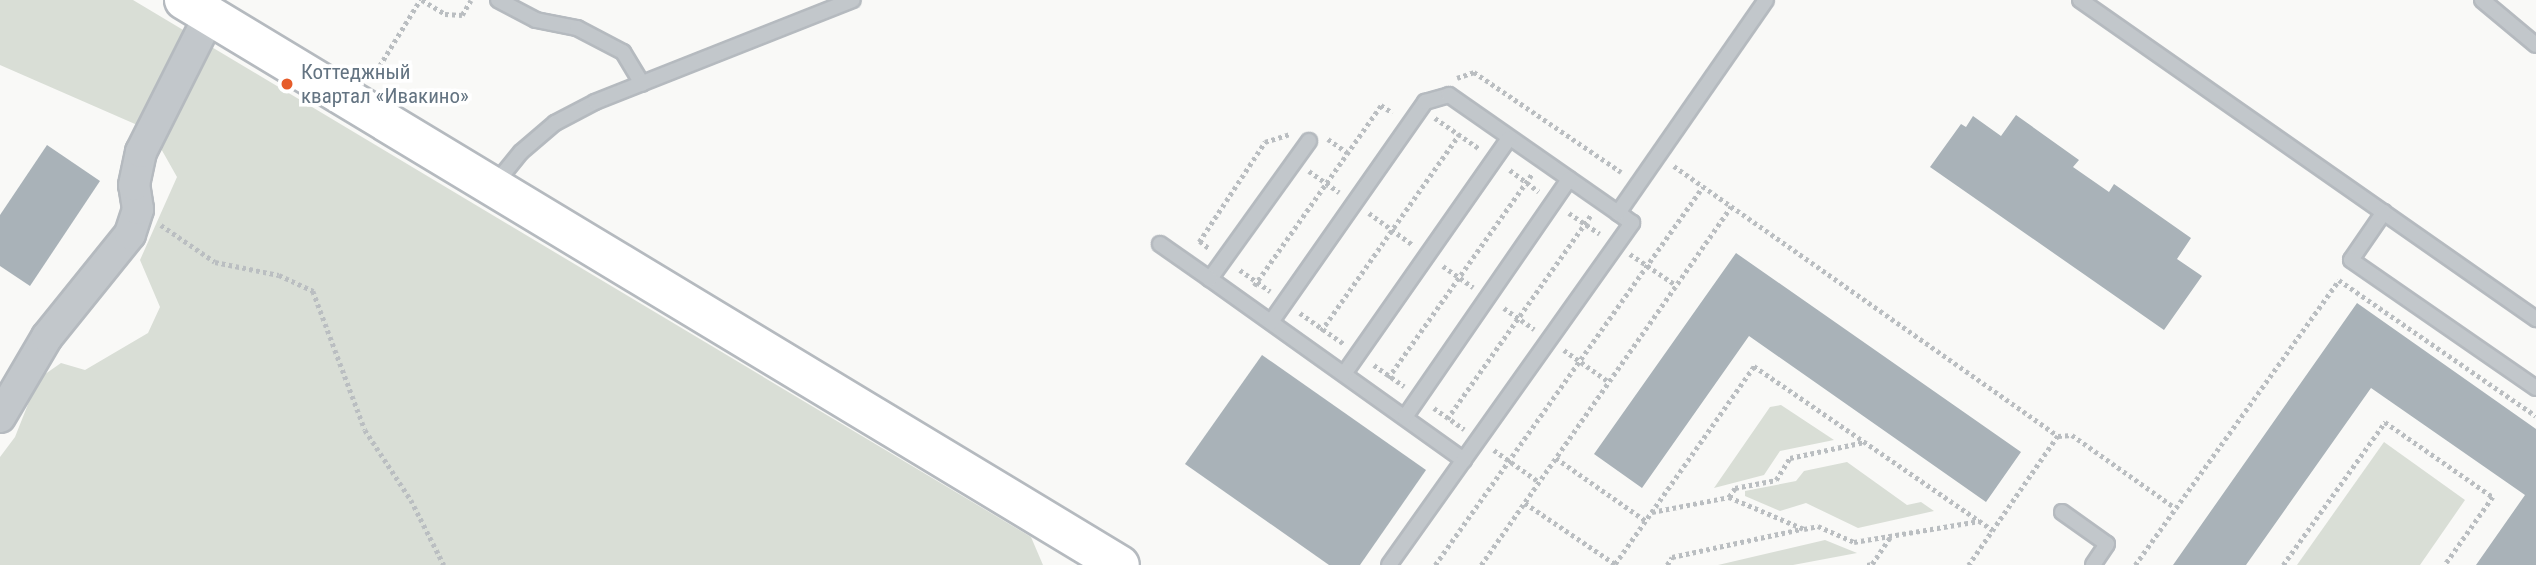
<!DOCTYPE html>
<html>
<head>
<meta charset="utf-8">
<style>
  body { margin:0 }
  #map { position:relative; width:2536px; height:565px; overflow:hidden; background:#f9f9f7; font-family:"Roboto Condensed",sans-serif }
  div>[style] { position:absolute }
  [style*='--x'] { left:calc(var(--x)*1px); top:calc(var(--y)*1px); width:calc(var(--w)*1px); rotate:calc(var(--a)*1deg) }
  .green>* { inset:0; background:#d9ded6 }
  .building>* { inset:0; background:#a9b2b8 }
  .path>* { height:4.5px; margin-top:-2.25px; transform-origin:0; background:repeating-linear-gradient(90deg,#babec1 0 3.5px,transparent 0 7px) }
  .roads { filter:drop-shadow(2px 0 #b5babf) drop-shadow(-2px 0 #b5babf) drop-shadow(0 2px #b5babf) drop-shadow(0 -2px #b5babf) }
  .lane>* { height:14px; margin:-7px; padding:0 7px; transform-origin:7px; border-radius:7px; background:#c2c7cb }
  .street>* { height:30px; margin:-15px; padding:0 15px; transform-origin:15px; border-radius:15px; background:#c2c7cb }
  .secondary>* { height:38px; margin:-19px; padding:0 19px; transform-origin:19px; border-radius:19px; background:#fff }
  .dots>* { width:19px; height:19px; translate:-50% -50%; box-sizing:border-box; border:4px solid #fff; border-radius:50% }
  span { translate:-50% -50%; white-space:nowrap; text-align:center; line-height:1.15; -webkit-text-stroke:7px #fff; paint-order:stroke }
  .poi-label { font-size:21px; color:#647482 }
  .left { translate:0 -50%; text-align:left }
</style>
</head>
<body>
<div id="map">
  <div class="green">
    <i style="clip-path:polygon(0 0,133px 0,1031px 537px,1043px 565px,0 565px,0 457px,15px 437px,38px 379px,61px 363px,85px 370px,148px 333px,160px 307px,140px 260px,177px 177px,151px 131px,0 65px)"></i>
    <i style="clip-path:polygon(1781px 405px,1834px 440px,1780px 451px,1764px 475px,1714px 488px,1770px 407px)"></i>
    <i style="clip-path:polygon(2384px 442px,2465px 500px,2420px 565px,2297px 565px)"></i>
    <i style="clip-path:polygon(1847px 462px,1907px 505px,1921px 502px,1934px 511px,1858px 528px,1806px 503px,1780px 511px,1745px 496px,1745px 491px,1796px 481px,1804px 471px)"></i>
    <i style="clip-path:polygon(1825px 540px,1857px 553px,1793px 565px,1718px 565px)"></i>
  </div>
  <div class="building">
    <i style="clip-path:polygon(2016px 115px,2079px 160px,2073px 167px,2109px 192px,2114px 184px,2191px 238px,2177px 259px,2202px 276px,2164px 330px,1930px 167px,1961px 124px,1966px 127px,1973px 116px,2001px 136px)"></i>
    <i style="clip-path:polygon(47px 145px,100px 181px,30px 286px,0 266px,0 215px)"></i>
    <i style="clip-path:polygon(1736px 253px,2021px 452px,1986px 502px,1749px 336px,1642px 488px,1594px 454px)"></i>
    <i style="clip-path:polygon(2357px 303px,2536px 429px,2536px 565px,2476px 565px,2525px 495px,2371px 388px,2246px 565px,2173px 565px)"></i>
    <i style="clip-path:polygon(1262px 355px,1426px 470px,1360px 565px,1329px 565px,1185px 464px)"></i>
  </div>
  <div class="path">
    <i style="--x:422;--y:0;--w:27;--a:31"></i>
    <i style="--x:445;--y:14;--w:17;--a:3"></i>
    <i style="--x:462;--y:15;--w:17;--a:-59"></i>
    <i style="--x:372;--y:78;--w:92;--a:-58.4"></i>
    <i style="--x:1457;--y:78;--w:18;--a:-19"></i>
    <i style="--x:1474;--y:72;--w:178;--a:34.2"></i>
    <i style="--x:1435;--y:118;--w:55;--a:34.6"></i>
    <i style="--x:1328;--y:139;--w:24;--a:35"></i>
    <i style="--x:1674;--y:166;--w:70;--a:35.1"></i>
    <i style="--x:1510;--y:170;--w:36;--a:37"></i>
    <i style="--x:1309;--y:171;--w:37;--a:35"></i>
    <i style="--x:1369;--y:213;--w:54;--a:36"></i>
    <i style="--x:1569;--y:213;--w:37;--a:34"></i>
    <i style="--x:161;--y:225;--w:65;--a:34.4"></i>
    <i style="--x:215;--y:262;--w:65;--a:11.5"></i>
    <i style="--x:279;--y:275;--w:38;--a:25"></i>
    <i style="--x:313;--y:291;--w:148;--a:69.5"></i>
    <i style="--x:365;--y:430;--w:84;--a:56.7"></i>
    <i style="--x:411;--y:500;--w:73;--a:63.1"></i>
    <i style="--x:1200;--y:241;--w:13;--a:39"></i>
    <i style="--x:1199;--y:242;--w:120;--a:-56.6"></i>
    <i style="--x:1265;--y:142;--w:25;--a:-18"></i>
    <i style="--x:1630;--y:254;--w:55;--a:34"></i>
    <i style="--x:1443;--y:266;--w:37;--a:35"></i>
    <i style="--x:1240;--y:270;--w:37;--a:35"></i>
    <i style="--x:1254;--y:286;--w:221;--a:-54.9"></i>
    <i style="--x:1381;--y:105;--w:14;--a:34"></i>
    <i style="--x:1504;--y:308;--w:37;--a:35"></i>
    <i style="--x:1300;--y:313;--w:54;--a:35.2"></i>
    <i style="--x:1321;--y:331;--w:240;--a:-54.9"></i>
    <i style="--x:1564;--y:350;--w:55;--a:35.4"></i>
    <i style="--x:1374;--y:365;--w:37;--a:35"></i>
    <i style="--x:1388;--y:378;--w:250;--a:-54.8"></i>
    <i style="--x:1434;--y:408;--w:37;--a:35"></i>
    <i style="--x:1447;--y:419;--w:250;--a:-54.8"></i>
    <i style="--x:2058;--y:436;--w:14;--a:-4"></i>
    <i style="--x:2072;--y:435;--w:125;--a:35.2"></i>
    <i style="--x:1494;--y:450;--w:55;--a:35.4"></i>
    <i style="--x:1556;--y:458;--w:110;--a:35"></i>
    <i style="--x:1729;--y:497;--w:11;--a:-56"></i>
    <i style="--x:1735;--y:488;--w:42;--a:-11"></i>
    <i style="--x:1776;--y:480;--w:26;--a:-58"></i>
    <i style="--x:1790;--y:458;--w:76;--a:-12.2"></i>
    <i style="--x:1525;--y:503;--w:109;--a:34.1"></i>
    <i style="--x:1615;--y:564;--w:242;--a:-54.9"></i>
    <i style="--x:1754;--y:366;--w:290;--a:34.5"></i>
    <i style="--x:1652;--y:512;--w:78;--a:-11"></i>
    <i style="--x:1729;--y:497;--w:82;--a:23.1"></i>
    <i style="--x:1804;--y:529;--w:14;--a:-12"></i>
    <i style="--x:1818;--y:526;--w:39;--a:24"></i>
    <i style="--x:1854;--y:542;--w:127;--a:-9.5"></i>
    <i style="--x:1435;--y:565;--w:463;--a:-54.7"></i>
    <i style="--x:1481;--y:565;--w:437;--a:-55.1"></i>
    <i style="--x:1731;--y:206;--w:400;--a:35.1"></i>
    <i style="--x:2058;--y:436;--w:157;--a:124.6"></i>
    <i style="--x:1667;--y:565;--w:9;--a:-58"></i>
    <i style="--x:1672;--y:557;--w:133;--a:-12.2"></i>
    <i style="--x:1867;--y:565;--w:5;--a:-11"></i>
    <i style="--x:1872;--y:564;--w:32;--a:-56"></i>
    <i style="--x:2135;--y:565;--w:350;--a:-54.4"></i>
    <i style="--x:2339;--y:280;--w:239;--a:34.6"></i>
    <i style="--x:2283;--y:565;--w:176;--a:-54.5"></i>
    <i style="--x:2385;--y:422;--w:131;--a:34.8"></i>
    <i style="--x:2493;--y:497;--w:83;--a:125.2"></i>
  </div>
  <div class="roads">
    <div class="lane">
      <i style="--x:498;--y:0;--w:43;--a:27.8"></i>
      <i style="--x:536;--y:20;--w:42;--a:11"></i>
      <i style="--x:577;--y:28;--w:52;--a:27.6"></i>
      <i style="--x:623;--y:52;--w:37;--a:59"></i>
      <i style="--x:2080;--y:0;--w:557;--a:34.98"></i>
      <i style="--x:2482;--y:0;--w:70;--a:39.8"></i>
      <i style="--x:1309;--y:141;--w:170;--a:125.7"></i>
      <i style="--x:1210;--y:279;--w:312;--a:35.5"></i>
      <i style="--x:495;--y:184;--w:41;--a:-50.9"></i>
      <i style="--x:521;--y:152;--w:45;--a:-40.5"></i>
      <i style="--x:555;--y:123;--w:45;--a:-27.7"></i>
      <i style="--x:595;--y:102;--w:277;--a:-21.6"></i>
      <i style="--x:2384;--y:212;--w:58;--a:124.5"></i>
      <i style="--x:2351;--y:260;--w:225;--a:34.7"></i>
      <i style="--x:1160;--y:244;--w:61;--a:35"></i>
      <i style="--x:1271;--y:322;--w:269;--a:-55"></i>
      <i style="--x:1425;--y:102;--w:25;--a:-16"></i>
      <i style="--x:1449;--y:95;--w:206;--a:34.9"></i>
      <i style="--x:1344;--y:374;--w:288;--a:-55"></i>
      <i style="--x:1405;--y:417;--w:289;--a:-55.4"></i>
      <i style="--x:2062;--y:512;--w:55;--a:35.4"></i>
      <i style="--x:2107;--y:544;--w:25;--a:124"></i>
      <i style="--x:1389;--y:565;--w:420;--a:-54.6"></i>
      <i style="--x:1632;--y:223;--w:17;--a:-144"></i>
      <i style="--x:1618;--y:213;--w:259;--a:-55.2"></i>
    </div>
    <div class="street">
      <i style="--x:0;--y:417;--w:93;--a:-59.6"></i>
      <i style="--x:47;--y:337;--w:132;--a:-51.1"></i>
      <i style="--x:130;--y:234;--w:26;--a:-72"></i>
      <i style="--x:138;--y:209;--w:24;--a:-99"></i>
      <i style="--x:134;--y:185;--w:34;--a:-78"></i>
      <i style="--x:141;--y:152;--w:153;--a:-63.3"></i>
    </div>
    <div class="secondary">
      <i style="--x:184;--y:0;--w:1093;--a:31.12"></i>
    </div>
  </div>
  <div class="dots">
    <i style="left:287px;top:84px;background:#e65c2a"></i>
  </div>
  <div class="poi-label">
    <span class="left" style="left:301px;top:84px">Коттеджный<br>квартал «Ивакино»</span>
  </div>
</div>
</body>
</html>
